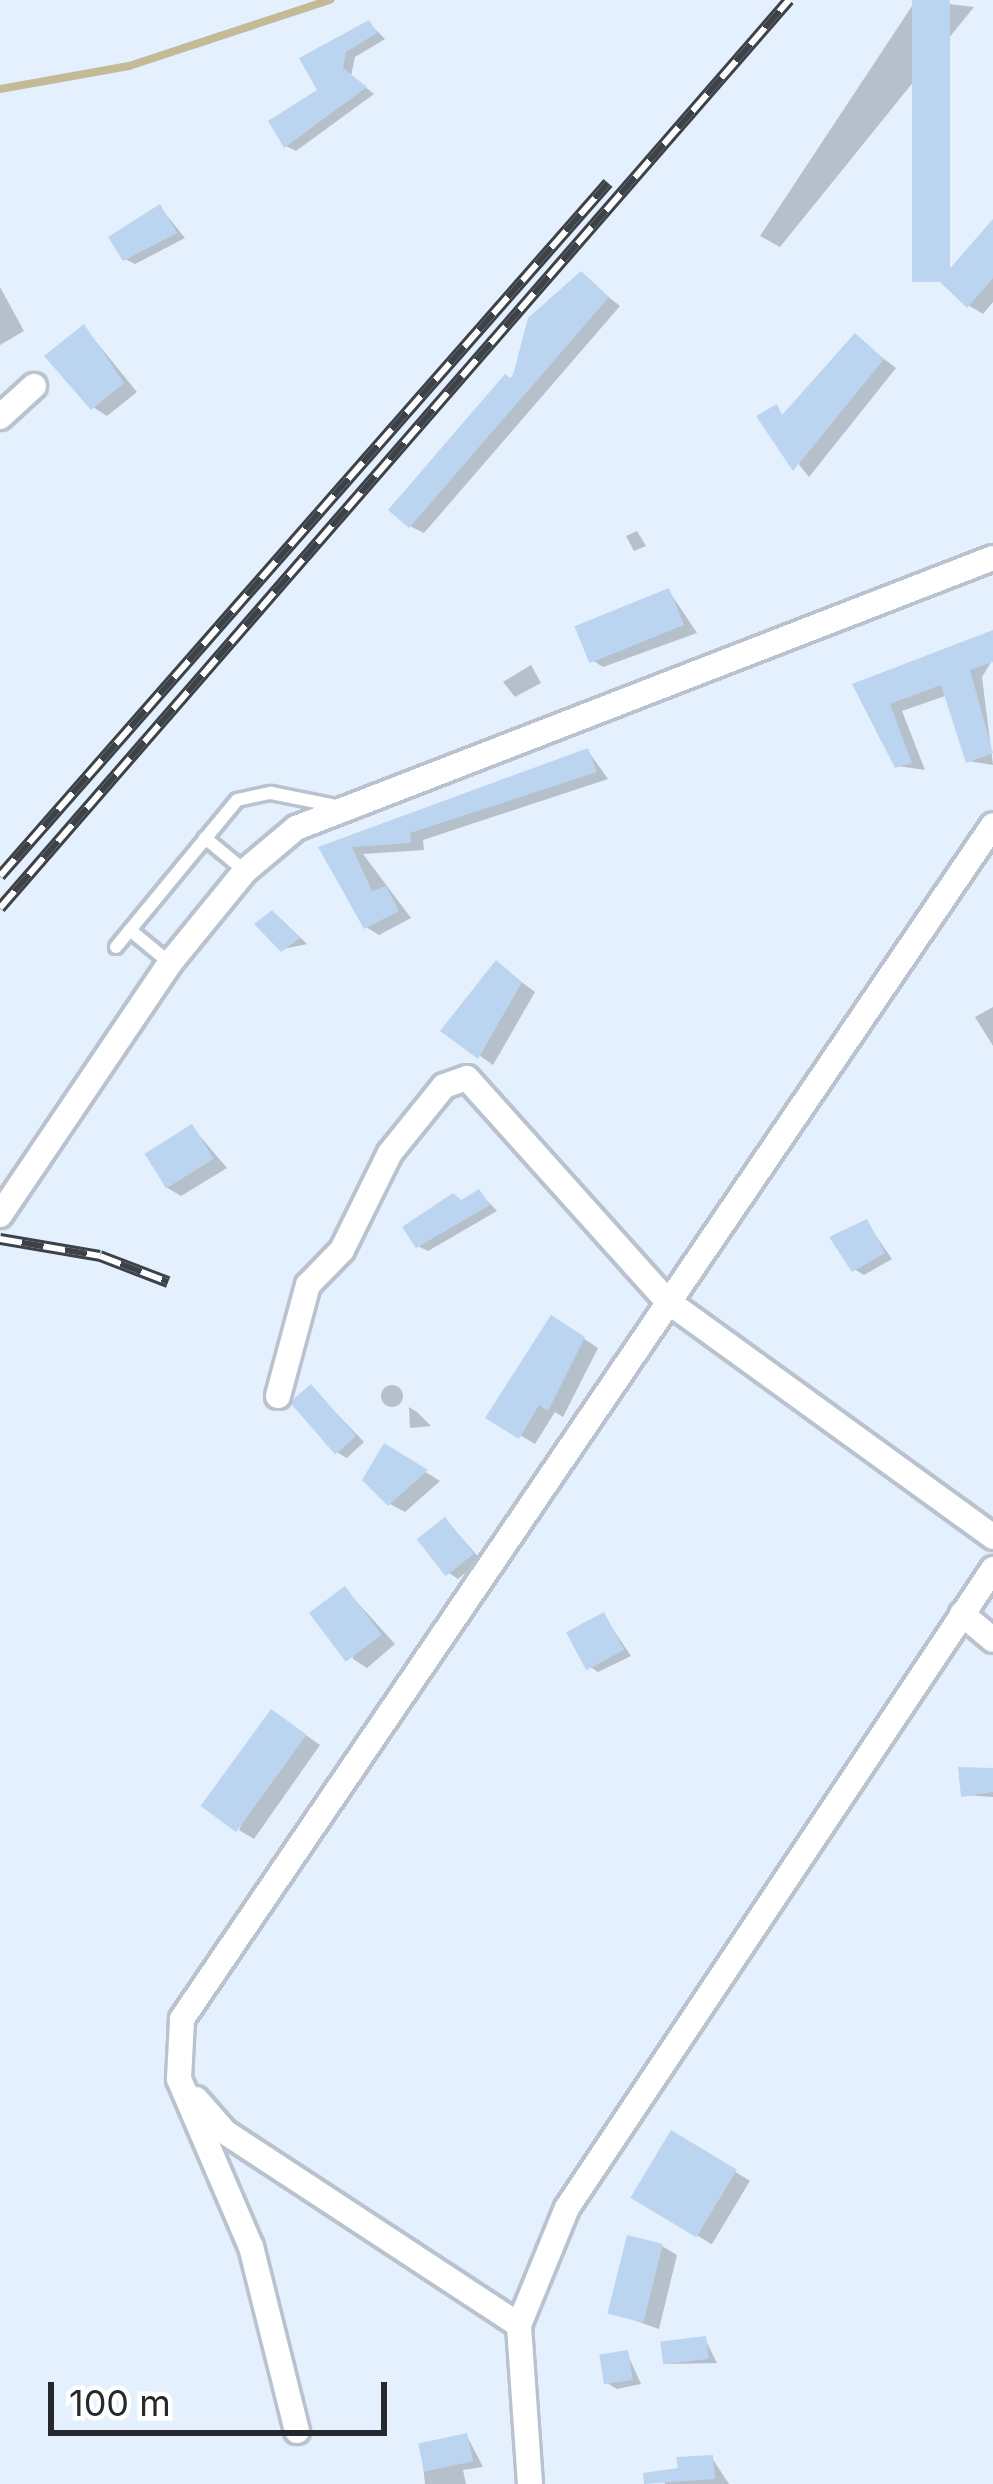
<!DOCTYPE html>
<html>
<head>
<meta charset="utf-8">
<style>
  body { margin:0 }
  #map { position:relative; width:993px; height:2484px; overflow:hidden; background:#e4f0fd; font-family:Inter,sans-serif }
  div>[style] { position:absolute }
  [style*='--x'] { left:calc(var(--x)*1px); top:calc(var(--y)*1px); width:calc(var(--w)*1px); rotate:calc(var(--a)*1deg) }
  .shadow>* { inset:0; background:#0003; transform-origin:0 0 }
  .round { border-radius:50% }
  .stream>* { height:8px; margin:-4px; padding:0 4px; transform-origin:4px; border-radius:4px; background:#c5ba97 }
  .building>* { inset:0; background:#bbd5f1; transform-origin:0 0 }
  .roads { filter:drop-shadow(3px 0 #b8c3cf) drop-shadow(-3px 0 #b8c3cf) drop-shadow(0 3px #b8c3cf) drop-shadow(0 -3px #b8c3cf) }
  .lane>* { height:12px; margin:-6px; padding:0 6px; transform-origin:6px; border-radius:6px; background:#fff }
  .street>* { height:24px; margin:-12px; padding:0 12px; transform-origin:12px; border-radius:12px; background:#fff }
  .rail>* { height:12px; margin-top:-6px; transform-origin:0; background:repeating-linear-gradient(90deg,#fff 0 22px,#3d4248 0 44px); box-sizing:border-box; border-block:3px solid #3d4248 }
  span { translate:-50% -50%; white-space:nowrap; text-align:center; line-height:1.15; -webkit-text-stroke:12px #fff; paint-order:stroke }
  .scale { position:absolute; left:48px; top:2382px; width:339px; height:54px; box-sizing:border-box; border:6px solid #25292e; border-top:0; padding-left:15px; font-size:36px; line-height:42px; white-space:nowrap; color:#25292e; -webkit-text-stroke:9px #fff; paint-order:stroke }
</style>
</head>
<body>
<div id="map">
  <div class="shadow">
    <i style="clip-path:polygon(916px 0,974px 7px,780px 247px,760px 236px)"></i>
    <i style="clip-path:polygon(369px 23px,385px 39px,355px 57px,351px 76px,374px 94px,296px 151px,286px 146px,321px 91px,303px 59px)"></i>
    <i style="clip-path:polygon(160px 207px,185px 238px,135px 264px,125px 259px)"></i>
    <i style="clip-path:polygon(993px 224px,993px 302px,983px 314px,968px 305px)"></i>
    <i style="clip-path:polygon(581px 275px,620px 306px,424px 533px,410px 526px)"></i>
    <i style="clip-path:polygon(0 287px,24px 331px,0 345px)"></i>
    <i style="clip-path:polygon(84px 327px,137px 392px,107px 416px,93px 407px)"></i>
    <i style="clip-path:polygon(855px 337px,896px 368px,809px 477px,761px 417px,787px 414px)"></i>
    <i style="clip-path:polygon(637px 531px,646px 546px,634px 551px,626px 536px)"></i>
    <i style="clip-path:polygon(669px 591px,697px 633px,603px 667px,589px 658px)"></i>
    <i style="clip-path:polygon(993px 659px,982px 677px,993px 765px,968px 761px,948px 695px,902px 711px,925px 770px,898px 766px,856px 686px)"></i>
    <i style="clip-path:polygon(531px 665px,541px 683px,515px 697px,503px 682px)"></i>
    <i style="clip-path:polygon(588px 751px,608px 779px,423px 840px,424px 850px,363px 854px,411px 918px,379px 935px,366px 927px,322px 848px)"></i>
    <i style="clip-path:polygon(272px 913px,281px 919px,307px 944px,283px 949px)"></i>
    <i style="clip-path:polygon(497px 964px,535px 992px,493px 1065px,444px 1030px)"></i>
    <i style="clip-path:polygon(993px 1007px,993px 1046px,975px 1017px)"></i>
    <i style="clip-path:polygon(192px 1127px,227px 1168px,181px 1196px,166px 1187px)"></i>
    <i style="clip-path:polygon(479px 1192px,497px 1211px,428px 1251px,418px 1246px)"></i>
    <i style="clip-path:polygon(867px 1223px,892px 1259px,864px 1275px,854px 1269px)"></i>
    <i style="clip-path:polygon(566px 1327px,598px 1348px,563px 1417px,555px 1412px,535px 1444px,489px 1417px)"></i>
    <i class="round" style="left:381px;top:1385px;width:22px;height:22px"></i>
    <i style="clip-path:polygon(312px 1388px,364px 1442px,347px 1458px,338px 1453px)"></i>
    <i style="clip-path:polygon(409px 1407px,417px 1412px,431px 1426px,410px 1428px)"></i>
    <i style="clip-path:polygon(385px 1447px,440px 1481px,405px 1512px,390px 1504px)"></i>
    <i style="clip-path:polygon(446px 1520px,481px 1560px,458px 1579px,449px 1573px)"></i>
    <i style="clip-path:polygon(345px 1589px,395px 1644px,367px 1668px,353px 1659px)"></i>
    <i style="clip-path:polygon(604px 1616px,631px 1656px,598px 1672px,589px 1666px)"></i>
    <i style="clip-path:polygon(286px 1721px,320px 1745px,254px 1839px,239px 1830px)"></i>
    <i style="clip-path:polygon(993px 1771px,993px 1797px,964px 1795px)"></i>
    <i style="left:672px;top:2134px;width:91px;height:74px;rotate:31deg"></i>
    <i style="clip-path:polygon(662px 2246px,677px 2255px,659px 2329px,611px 2312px)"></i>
    <i style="clip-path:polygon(705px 2339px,717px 2363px,667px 2364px)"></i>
    <i style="clip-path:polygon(627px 2353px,641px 2384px,617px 2389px,607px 2383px)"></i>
    <i style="clip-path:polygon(467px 2436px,483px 2467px,463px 2470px,466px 2484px,425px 2484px,421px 2445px)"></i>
    <i style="clip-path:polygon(712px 2458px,729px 2484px,665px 2484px,664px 2473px)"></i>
  </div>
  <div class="stream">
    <i style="--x:0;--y:89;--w:131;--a:-10.1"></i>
    <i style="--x:129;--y:66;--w:212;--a:-18.2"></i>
  </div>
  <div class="building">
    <i style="left:912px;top:0;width:38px;height:282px"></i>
    <i style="clip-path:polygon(369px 20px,377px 33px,346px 52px,343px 68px,367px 87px,284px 148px,268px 121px,317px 90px,299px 58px)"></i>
    <i style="clip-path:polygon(160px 204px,177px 233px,123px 261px,108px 237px)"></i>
    <i style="clip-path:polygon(993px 219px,993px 278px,967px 308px,939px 281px)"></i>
    <i style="clip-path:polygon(581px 271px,609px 297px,409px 528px,388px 510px,505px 374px,512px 379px,528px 318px)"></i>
    <i style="clip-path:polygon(84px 324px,124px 383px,91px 410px,44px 356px)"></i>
    <i style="clip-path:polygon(855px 333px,884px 359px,793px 471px,756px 416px,777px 404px,782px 415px)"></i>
    <i style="left:669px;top:588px;width:40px;height:102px;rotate:68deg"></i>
    <i style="clip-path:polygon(993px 630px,993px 662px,970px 670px,993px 753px,966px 763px,941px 685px,890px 704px,912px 763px,895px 768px,852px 684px)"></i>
    <i style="clip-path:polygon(588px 748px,597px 772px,410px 833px,411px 843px,352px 847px,372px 891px,386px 886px,399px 911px,364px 929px,318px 847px)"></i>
    <i style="clip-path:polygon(272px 910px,300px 938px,281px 952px,254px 924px)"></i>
    <i style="clip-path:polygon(496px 960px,522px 982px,478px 1059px,440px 1031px)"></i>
    <i style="left:192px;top:1124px;width:41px;height:56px;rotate:58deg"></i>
    <i style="clip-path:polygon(479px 1189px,490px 1205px,416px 1248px,402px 1227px,453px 1193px,461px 1200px)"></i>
    <i style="clip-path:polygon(867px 1219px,885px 1253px,852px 1272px,829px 1237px)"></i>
    <i style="clip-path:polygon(551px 1315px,585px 1337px,548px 1411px,539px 1405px,519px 1439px,485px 1418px)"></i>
    <i style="left:311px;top:1384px;width:69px;height:28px;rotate:49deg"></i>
    <i style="clip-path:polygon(384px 1443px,428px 1470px,388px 1506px,362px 1480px)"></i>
    <i style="left:445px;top:1517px;width:47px;height:36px;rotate:52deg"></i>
    <i style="left:345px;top:1586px;width:61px;height:45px;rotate:53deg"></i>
    <i style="left:604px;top:1612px;width:43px;height:43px;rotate:62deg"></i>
    <i style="left:271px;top:1709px;width:44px;height:120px;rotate:36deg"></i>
    <i style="clip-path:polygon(958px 1767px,993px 1768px,993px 1792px,961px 1797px)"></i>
    <i style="left:671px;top:2130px;width:77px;height:79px;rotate:31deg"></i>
    <i style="left:627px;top:2235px;width:37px;height:81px;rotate:14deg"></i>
    <i style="left:706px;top:2336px;width:23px;height:46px;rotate:83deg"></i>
    <i style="left:628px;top:2350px;width:30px;height:29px;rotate:81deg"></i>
    <i style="left:467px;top:2433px;width:29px;height:50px;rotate:78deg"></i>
    <i style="clip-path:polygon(713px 2455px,715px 2479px,644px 2484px,643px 2473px,678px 2468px,676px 2457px)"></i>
  </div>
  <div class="roads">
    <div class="lane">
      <i style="--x:205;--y:838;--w:52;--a:39.5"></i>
      <i style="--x:130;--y:930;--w:52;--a:39.5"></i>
      <i style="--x:116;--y:947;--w:190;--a:-50.5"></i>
      <i style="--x:237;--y:800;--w:35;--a:-12"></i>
      <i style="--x:271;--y:793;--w:66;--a:11.3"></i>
    </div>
    <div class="street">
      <i style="--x:0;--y:417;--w:46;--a:-42.4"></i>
      <i style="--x:0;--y:1215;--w:304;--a:-56"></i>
      <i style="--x:170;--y:963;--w:119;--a:-50.8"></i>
      <i style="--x:245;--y:871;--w:67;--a:-40.1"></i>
      <i style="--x:296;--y:828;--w:747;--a:-21.18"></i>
      <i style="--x:278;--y:1396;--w:115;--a:-74.9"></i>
      <i style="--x:308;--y:1285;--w:49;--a:-45.8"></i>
      <i style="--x:342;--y:1250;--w:108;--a:-63.7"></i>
      <i style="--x:390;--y:1153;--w:86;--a:-51.1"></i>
      <i style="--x:444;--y:1086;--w:24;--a:-19"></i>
      <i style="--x:467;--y:1078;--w:298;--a:48.1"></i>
      <i style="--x:666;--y:1300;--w:404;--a:35.9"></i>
      <i style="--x:962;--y:1614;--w:40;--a:40"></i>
      <i style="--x:196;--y:2099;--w:44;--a:48.7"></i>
      <i style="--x:225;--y:2132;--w:352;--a:33.3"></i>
      <i style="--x:297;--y:2431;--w:190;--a:-104"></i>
      <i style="--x:251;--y:2247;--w:183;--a:-113.2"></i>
      <i style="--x:179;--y:2079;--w:60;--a:-87.1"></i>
      <i style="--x:182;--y:2019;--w:1443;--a:-55.81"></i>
      <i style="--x:530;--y:2484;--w:159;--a:-94"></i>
      <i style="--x:519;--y:2325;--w:126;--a:-67.7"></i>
      <i style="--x:567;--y:2208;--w:768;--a:-56.31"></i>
    </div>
  </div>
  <div class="rail">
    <i style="--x:0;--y:876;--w:922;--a:-48.74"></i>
    <i style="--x:0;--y:908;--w:1203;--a:-49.01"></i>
    <i style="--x:0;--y:1239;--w:101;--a:9.6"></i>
    <i style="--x:100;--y:1256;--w:73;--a:20.9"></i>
  </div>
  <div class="scale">100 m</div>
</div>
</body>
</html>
